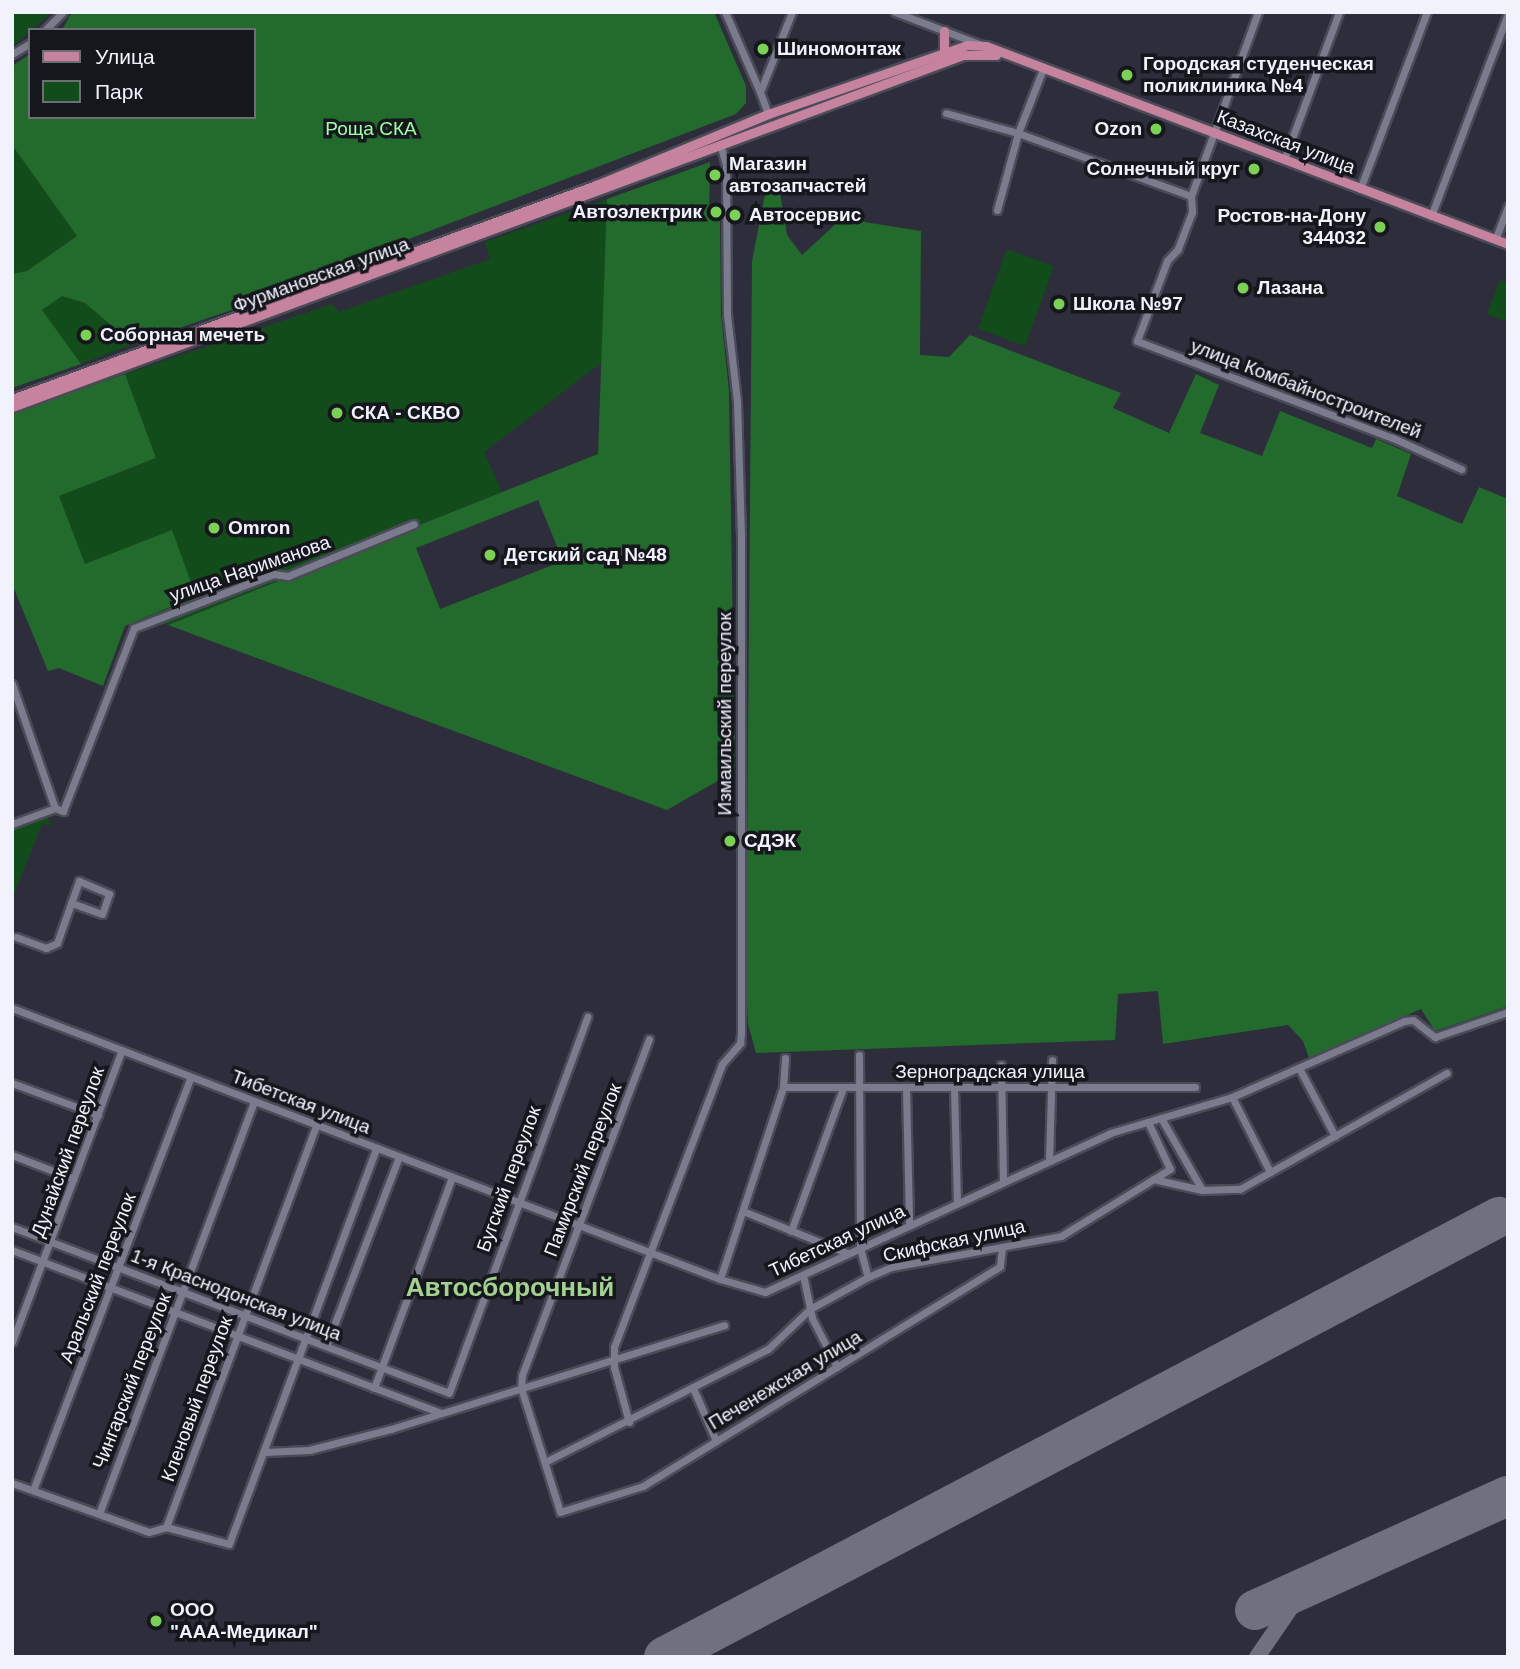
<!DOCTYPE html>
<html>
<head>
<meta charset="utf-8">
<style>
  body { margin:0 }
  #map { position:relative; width:1520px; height:1669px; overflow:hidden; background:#2d2d3c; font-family:Helvetica,sans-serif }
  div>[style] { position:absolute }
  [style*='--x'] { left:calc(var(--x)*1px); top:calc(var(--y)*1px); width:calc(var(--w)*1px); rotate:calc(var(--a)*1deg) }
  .green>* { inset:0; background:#134c1b; transform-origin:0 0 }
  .forest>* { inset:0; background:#236b2c }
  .taxiway>* { height:16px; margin:-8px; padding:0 8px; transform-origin:8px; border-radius:8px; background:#70717e }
  .runway>* { height:40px; margin:-20px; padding:0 20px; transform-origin:20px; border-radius:20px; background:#70717e }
  .roads { filter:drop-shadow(2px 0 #4a4b57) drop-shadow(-2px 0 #4a4b57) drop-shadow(0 2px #4a4b57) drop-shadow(0 -2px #4a4b57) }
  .minor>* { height:7px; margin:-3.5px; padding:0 3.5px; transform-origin:3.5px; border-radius:3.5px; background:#7a7b8d }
  .major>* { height:9px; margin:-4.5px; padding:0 4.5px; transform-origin:4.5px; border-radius:4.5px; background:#c6839f }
  .dots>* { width:19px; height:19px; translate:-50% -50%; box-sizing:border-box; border:4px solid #16161d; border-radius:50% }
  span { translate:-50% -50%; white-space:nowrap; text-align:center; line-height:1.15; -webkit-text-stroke:7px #16161d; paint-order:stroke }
  .poi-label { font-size:19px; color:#f1f2fc; font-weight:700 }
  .left { translate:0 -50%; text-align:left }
  .right { translate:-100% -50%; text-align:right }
  .park-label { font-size:19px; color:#9ffda5 }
  .street-label { font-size:19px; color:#f1f2fc }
  .district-label { font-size:26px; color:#a3d191; font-weight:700 }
  .frame { position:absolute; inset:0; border:14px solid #f1f2fc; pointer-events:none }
  .legend { position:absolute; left:28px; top:28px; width:228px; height:91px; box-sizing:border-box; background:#16161d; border:2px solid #6e6e76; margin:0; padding:9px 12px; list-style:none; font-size:21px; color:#f1f2fc }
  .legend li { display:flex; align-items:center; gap:14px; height:35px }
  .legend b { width:35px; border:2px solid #6e6e76 }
</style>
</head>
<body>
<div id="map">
  <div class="green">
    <i style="clip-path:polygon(12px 12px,52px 12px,12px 47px)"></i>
    <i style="clip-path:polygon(12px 145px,77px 236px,27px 271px,12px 274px)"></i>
    <i style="clip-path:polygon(607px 199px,602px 362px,484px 452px,502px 492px,168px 625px,136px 621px,196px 596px,85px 564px,59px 496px,156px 458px,125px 374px,332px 304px,339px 312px,490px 259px,485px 242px)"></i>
    <i style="left:1007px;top:249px;width:50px;height:85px;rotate:20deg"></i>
    <i style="clip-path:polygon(1500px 280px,1508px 283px,1508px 322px,1487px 314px)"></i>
    <i style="clip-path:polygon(62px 296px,85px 303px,133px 344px,81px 364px,41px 310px)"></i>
    <i style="clip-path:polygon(46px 817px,53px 825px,42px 824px,12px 899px,12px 828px)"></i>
  </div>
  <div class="forest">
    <i style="clip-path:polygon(72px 12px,714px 12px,746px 86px,746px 103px,736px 114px,325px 271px,307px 284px,133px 344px,85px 303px,62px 296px,42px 310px,81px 364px,12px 388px,12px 274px,27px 271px,77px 236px,12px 145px,12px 66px,30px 54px,30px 117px,254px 117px,254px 30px,62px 30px)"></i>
    <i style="clip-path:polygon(evenodd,710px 162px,709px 217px,720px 217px,721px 314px,729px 391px,735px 771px,667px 810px,168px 625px,598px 454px,607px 199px,710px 162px,538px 500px,563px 561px,440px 609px,416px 548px,538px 500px)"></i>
    <i style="clip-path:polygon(780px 193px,787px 235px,802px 255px,852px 209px,864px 222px,921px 231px,920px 355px,949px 357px,970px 335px,1121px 393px,1113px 408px,1169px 433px,1196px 374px,1219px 385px,1200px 433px,1262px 456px,1280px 411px,1372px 448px,1376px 439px,1411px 454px,1397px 496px,1462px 524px,1479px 487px,1508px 499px,1508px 1006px,1435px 1031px,1421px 1009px,1309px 1058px,1303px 1041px,1288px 1025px,1163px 1044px,1158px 991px,1118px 994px,1115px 1040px,756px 1053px,748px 1024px,746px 981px,752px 261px,765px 194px)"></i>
    <i style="clip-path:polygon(125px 374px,156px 458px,59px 496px,85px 564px,172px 530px,196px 596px,125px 626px,103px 686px,59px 668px,48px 671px,12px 584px,12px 413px)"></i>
  </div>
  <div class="taxiway">
    <i style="--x:1257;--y:1657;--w:85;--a:-55.6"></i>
  </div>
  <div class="runway">
    <i style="--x:1255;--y:1610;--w:277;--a:-24.3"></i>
    <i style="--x:664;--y:1657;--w:944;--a:-27.79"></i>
  </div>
  <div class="roads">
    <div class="minor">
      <i style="--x:725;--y:12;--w:87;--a:66.4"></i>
      <i style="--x:895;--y:12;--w:90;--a:20.9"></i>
      <i style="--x:1258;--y:12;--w:196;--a:110"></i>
      <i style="--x:1191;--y:196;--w:16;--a:86"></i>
      <i style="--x:1192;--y:212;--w:40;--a:111"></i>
      <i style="--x:1178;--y:249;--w:16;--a:133"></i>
      <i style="--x:1167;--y:261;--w:85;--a:110.6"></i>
      <i style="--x:1137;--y:341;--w:274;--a:20.8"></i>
      <i style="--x:1393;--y:438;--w:75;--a:24.5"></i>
      <i style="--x:45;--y:30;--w:25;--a:-45"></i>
      <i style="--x:12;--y:54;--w:21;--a:-31"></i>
      <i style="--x:946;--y:113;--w:75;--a:15.5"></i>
      <i style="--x:1018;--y:133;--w:184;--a:20"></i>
      <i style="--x:768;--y:114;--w:23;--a:-110"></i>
      <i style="--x:760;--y:92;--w:86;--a:-68.2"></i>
      <i style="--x:1284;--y:160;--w:158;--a:-69.6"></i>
      <i style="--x:1360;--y:189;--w:189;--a:-69.3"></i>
      <i style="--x:997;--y:210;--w:80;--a:-74.7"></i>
      <i style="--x:1018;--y:133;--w:69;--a:-68.7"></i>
      <i style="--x:1431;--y:216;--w:217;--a:-69.2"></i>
      <i style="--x:1495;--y:240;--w:36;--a:-69"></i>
      <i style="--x:12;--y:684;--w:131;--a:70.9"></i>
      <i style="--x:12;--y:824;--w:46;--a:-20.4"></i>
      <i style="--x:55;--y:808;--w:9;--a:21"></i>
      <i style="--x:63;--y:811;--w:196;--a:-68.8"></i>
      <i style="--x:134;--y:628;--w:149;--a:-21.2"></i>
      <i style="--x:273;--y:574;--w:15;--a:8"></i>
      <i style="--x:288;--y:576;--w:136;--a:-22.4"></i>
      <i style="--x:16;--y:937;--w:32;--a:20"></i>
      <i style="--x:46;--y:948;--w:12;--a:-24"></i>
      <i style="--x:57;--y:943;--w:66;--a:-70.5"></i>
      <i style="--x:79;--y:881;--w:33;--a:23"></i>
      <i style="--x:109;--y:894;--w:21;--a:109"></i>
      <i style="--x:102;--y:914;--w:33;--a:-160"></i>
      <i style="--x:12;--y:1008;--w:758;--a:20.95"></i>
      <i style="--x:720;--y:1279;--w:47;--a:16.1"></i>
      <i style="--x:765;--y:1292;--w:380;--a:-24.7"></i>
      <i style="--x:1110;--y:1133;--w:127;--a:-16.4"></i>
      <i style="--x:1232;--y:1097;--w:188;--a:-23.8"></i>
      <i style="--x:1404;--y:1021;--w:9;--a:-6"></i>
      <i style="--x:1413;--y:1020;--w:28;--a:38"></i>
      <i style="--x:1435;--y:1037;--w:77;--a:-18.9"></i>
      <i style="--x:649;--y:1039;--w:359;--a:110.7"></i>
      <i style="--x:522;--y:1375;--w:13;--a:94"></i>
      <i style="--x:521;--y:1388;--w:130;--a:72.5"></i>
      <i style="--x:560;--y:1512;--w:87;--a:-17.4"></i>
      <i style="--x:643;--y:1486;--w:419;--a:-31.6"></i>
      <i style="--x:1000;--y:1266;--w:19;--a:-84"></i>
      <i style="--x:859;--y:1055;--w:193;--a:89.7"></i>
      <i style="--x:860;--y:1248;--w:30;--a:75"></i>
      <i style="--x:1001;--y:1065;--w:117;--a:89"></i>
      <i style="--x:1299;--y:1068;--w:77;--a:62.1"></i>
      <i style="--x:12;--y:1083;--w:92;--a:20.4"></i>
      <i style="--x:783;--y:1087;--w:412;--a:0"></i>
      <i style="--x:906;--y:1088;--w:137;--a:88.7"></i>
      <i style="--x:954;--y:1088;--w:115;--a:88.5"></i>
      <i style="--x:1232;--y:1097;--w:84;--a:63.1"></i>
      <i style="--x:1161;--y:1118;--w:83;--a:60.3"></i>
      <i style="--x:12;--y:1155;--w:66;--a:21.2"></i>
      <i style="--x:1049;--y:1161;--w:101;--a:-88.3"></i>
      <i style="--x:1153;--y:1179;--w:50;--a:12.7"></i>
      <i style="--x:1202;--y:1190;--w:38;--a:-2"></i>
      <i style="--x:1240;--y:1189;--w:237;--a:-29.3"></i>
      <i style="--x:743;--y:1211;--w:112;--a:22"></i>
      <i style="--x:12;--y:1227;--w:467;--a:20.8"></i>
      <i style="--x:791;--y:1231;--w:152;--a:-70"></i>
      <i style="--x:12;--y:1250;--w:459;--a:20.8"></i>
      <i style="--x:803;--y:1275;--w:44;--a:78.2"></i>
      <i style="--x:812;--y:1318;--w:55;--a:63"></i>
      <i style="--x:720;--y:1279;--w:202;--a:-71.8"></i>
      <i style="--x:783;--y:1087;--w:29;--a:-86"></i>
      <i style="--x:12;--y:1342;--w:312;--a:-69.4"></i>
      <i style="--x:326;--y:1346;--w:203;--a:-68.9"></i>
      <i style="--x:374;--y:1388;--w:225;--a:-69.7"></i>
      <i style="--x:693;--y:1388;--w:58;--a:66.5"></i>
      <i style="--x:449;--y:1393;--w:401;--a:-69.8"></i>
      <i style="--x:629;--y:1422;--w:57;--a:-105.3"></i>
      <i style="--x:614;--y:1367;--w:20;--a:-90"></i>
      <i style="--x:614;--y:1347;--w:303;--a:-69.1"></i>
      <i style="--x:722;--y:1064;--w:28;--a:-49"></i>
      <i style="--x:740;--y:1043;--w:9;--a:-84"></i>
      <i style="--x:741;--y:1034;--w:498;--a:-90"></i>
      <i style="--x:741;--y:536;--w:135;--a:-91.7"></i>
      <i style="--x:737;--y:401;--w:87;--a:-96.6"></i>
      <i style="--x:727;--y:315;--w:150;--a:-90.4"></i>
      <i style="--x:726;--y:165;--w:19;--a:-106"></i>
      <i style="--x:265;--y:1452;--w:44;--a:-2.6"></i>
      <i style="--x:309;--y:1450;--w:85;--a:-14.4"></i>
      <i style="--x:391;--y:1429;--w:349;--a:-17.3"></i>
      <i style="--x:545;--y:1462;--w:250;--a:-26.9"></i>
      <i style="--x:768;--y:1349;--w:58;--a:-43.6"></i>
      <i style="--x:810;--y:1309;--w:66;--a:-28.9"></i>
      <i style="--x:868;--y:1277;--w:26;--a:-23"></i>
      <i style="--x:892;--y:1267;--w:172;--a:-10.4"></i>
      <i style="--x:1061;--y:1236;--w:128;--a:-31.6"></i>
      <i style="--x:1170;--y:1169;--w:52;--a:-115.1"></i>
      <i style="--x:12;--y:1483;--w:145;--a:19.7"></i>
      <i style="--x:149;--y:1532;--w:18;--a:-16"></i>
      <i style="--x:166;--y:1527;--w:65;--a:15.1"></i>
      <i style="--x:229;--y:1544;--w:422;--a:-69.6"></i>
      <i style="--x:33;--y:1490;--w:442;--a:-69.1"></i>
      <i style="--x:99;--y:1514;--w:441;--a:-69.4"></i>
      <i style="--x:166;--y:1527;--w:429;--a:-69.5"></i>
    </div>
    <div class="major">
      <i style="--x:944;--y:31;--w:19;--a:90"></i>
      <i style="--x:12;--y:399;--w:625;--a:-20.12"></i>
      <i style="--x:599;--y:184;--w:183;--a:-22.5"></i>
      <i style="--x:768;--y:114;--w:211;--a:-19.1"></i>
      <i style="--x:967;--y:45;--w:19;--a:3"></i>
      <i style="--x:986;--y:46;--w:558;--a:20.77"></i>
      <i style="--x:12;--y:407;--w:1014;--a:-20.31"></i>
      <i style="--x:963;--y:55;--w:33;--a:0"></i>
    </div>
  </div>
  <div class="dots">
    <i style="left:763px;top:49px;background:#7bd156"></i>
    <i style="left:1127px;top:75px;background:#7bd156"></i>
    <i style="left:1156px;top:129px;background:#7bd156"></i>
    <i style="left:1254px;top:169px;background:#7bd156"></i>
    <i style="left:715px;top:175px;background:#7bd156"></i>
    <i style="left:716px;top:212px;background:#7bd156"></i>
    <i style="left:735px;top:215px;background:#7bd156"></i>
    <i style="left:1380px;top:227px;background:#7bd156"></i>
    <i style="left:1243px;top:288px;background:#7bd156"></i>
    <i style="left:1059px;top:304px;background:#7bd156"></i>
    <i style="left:86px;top:335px;background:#7bd156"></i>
    <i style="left:337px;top:413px;background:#7bd156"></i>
    <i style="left:214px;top:528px;background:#7bd156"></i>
    <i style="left:490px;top:555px;background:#7bd156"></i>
    <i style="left:730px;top:841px;background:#7bd156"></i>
    <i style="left:156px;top:1621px;background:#7bd156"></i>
  </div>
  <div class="poi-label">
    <span class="left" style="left:777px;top:49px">Шиномонтаж</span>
    <span class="left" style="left:1143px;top:75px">Городская студенческая<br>поликлиника №4</span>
    <span class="right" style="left:1142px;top:129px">Ozon</span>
    <span class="left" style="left:729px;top:175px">Магазин<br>автозапчастей</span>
    <span class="right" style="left:1240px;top:169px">Солнечный круг</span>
    <span class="right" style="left:702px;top:212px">Автоэлектрик</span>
    <span class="left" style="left:749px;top:215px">Автосервис</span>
    <span class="right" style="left:1366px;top:227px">Ростов-на-Дону<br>344032</span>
    <span class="left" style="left:1257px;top:288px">Лазана</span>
    <span class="left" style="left:1073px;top:304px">Школа №97</span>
    <span class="left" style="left:100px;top:335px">Соборная мечеть</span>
    <span class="left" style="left:351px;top:413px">СКА - СКВО</span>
    <span class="left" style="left:228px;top:528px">Omron</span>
    <span class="left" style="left:504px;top:555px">Детский сад №48</span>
    <span class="left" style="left:744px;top:841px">СДЭК</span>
    <span class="left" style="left:170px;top:1621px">ООО<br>"ААА-Медикал"</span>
  </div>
  <div class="park-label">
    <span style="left:371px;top:129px">Роща СКА</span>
  </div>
  <div class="street-label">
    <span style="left:1286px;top:142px;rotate:21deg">Казахская улица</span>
    <span style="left:321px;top:275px;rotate:-20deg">Фурмановская улица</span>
    <span style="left:1306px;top:389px;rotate:21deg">улица Комбайностроителей</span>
    <span style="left:250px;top:569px;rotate:-19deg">улица Нариманова</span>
    <span style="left:725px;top:714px;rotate:-90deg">Измаильский переулок</span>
    <span style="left:990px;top:1072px">Зерноградская улица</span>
    <span style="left:301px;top:1102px;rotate:21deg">Тибетская улица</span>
    <span style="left:68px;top:1152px;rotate:-70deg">Дунайский переулок</span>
    <span style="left:583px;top:1170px;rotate:-69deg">Памирский переулок</span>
    <span style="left:509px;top:1179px;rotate:-70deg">Бугский переулок</span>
    <span style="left:837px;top:1241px;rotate:-25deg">Тибетская улица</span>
    <span style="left:954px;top:1241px;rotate:-12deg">Скифская улица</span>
    <span style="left:98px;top:1278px;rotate:-69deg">Аральский переулок</span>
    <span style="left:236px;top:1295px;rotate:21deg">1-я Краснодонская улица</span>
    <span style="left:785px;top:1380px;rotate:-31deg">Печенежская улица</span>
    <span style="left:132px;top:1381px;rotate:-69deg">Чингарский переулок</span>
    <span style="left:197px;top:1399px;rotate:-70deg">Кленовый переулок</span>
  </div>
  <div class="district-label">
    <span style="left:510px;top:1288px">Автосборочный</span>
  </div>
  <div class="frame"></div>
  <ul class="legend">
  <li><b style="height:9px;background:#c6839f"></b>Улица</li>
  <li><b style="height:19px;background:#134c1b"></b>Парк</li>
  </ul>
</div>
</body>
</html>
